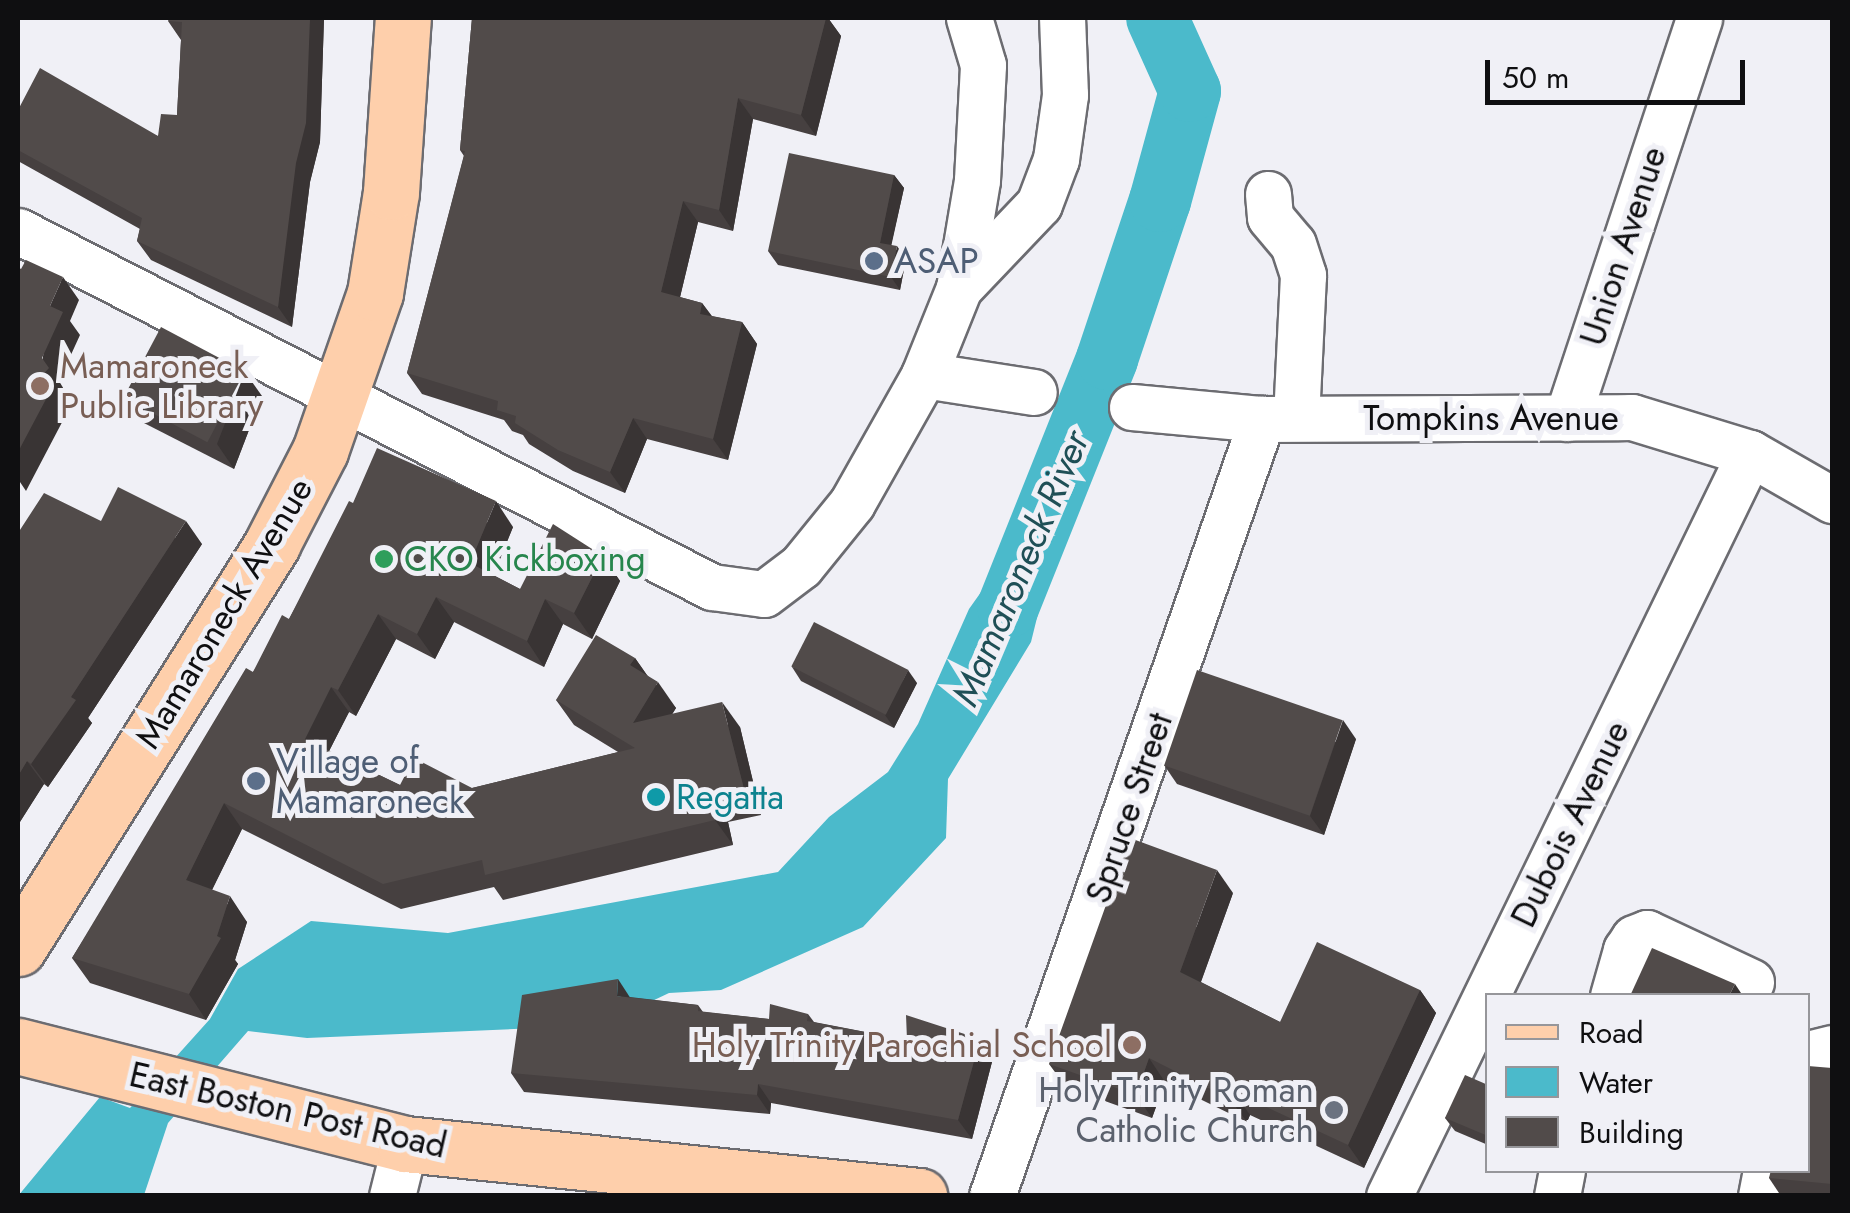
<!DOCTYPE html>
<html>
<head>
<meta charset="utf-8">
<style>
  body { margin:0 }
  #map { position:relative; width:1850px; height:1213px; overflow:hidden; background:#f0f0f6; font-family:Jost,sans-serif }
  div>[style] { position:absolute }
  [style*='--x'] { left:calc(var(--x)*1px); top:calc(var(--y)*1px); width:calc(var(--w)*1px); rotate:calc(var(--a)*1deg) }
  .water>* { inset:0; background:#4bbacb }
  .river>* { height:62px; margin:-31px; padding:0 31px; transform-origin:31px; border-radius:31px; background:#4bbacb }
  .roads { filter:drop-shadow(2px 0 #6c6c71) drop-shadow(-2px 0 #6c6c71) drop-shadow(0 2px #6c6c71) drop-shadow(0 -2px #6c6c71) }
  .minor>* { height:45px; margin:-22.5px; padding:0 22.5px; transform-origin:22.5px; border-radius:22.5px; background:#fff }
  .major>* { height:55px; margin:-27.5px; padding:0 27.5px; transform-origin:27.5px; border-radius:27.5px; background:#fecfab }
  .wall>* { inset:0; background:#464040 }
  .shaded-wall>* { inset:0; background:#393434 }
  .building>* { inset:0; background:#514b4a; transform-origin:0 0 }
  .dots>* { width:28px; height:28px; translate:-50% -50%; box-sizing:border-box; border:5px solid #f0f0f6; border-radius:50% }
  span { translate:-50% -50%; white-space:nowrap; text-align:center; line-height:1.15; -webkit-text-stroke:10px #f0f0f6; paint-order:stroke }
  .street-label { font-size:35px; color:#0f0f11 }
  .service-label { font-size:35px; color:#4e5e75 }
  .left { translate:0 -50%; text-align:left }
  .education-label { font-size:35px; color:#785e54 }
  .right { translate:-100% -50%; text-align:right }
  .leisure-label { font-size:35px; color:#27864d }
  .culture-label { font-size:35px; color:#0d838f }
  .worship-label { font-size:35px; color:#5b616d }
  .water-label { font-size:38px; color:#1f4f56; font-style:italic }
  .frame { position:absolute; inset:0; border:20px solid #0f0f11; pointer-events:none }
  .legend { position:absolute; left:1485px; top:993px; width:325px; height:180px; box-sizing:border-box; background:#f0f0f6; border:2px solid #96969a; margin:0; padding:12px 18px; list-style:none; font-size:30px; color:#0f0f11 }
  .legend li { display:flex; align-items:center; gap:20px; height:50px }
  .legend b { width:50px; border:2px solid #96969a }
  .scale { position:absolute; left:1485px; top:60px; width:260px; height:45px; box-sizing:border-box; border:5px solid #0f0f11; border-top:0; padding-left:12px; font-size:30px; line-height:35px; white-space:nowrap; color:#0f0f11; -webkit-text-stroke:8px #f0f0f6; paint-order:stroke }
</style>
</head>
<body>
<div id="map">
  <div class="water">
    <i style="clip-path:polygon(1060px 525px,1031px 642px,948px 779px,946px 838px,863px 927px,721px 990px,669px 993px,631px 1011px,538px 1028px,307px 1038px,248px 1031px,168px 1123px,144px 1195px,18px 1196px,100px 1097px,130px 1108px,210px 1019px,238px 969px,311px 921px,448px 933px,778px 872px,829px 817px,888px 772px,918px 724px,969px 609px,1025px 530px)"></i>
  </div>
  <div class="river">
    <i style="--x:1008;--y:607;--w:267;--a:-68.2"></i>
    <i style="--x:1107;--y:359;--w:167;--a:-71.5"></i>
    <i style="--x:1160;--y:201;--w:114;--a:-74.7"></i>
    <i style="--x:1190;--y:91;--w:80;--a:-114.3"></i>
  </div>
  <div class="roads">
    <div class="minor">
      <i style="--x:1268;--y:194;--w:23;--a:85"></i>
      <i style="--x:1270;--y:217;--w:35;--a:50"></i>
      <i style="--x:1293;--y:244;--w:33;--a:72"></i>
      <i style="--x:1303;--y:275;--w:142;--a:92.8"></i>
      <i style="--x:18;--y:231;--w:780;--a:27.16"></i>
      <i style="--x:712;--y:587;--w:52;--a:7.7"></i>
      <i style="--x:764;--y:594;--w:46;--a:-37.1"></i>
      <i style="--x:801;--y:566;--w:81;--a:-51"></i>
      <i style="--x:852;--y:503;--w:147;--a:-60.6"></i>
      <i style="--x:924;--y:375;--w:94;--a:-68.1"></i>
      <i style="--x:959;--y:288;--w:116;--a:-46.4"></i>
      <i style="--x:1039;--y:204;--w:48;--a:-69.3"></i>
      <i style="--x:1056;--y:159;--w:65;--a:-82"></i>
      <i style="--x:1065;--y:95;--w:77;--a:-92.2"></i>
      <i style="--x:959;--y:288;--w:109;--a:-80.5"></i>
      <i style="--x:977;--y:180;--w:115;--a:-87"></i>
      <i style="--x:983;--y:65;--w:49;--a:-106.6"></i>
      <i style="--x:924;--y:375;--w:111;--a:8.8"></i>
      <i style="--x:1132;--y:407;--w:131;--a:5.3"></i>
      <i style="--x:1262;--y:419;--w:370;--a:-0.3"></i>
      <i style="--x:1632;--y:417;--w:123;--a:17"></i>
      <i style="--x:1750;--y:453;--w:95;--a:29.8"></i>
      <i style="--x:1567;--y:418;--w:421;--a:-71.7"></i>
      <i style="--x:1613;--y:996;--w:48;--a:-74.2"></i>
      <i style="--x:1626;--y:950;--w:14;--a:-56"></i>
      <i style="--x:1634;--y:938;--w:14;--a:-21"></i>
      <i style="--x:1647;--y:933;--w:115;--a:25.2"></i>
      <i style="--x:1808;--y:1054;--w:25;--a:-14"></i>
      <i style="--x:392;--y:1196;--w:54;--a:-76"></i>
      <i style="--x:992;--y:1196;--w:823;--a:-70.84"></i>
      <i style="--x:1389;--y:1196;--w:826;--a:-64.09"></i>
      <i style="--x:1557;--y:1196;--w:26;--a:-79"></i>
      <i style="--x:1761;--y:1196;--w:26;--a:-79"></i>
    </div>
    <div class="major">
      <i style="--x:18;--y:948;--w:477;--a:-57.8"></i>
      <i style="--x:272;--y:544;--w:105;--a:-62.7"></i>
      <i style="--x:320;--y:451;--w:167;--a:-70.8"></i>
      <i style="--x:375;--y:293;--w:102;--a:-81"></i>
      <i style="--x:391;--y:192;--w:174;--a:-86.1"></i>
      <i style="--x:18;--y:1046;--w:399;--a:14.2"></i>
      <i style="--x:405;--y:1144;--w:517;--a:5.78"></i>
    </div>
  </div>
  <div class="wall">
    <i style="clip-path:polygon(324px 18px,320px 142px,310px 182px,292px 327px,151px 260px,137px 241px,140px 229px,18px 161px,18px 110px,158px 136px,177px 115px,181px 40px,168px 21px)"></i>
    <i style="clip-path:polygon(472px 18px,828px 18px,841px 36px,816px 136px,753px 119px,733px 231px,698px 222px,680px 297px,702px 303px,712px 316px,742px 322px,757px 344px,728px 460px,647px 439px,625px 493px,573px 471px,529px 444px,523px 435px,512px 431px,504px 420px,422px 394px,407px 373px,464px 156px,460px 150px)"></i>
    <i style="clip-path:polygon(894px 175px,904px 188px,891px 245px,906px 259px,900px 290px,778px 265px,768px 251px)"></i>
    <i style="clip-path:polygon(262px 396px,234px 469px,142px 422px,125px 398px)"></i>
    <i style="clip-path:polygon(353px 503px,513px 527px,493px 575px,520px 589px,603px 556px,620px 581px,592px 639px,563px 624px,544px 667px,454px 622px,435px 659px,396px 639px,356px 716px,349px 712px,329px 751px,400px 785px,472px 788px,618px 752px,574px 725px,556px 700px,635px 658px,647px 675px,676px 708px,672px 714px,740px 727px,761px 815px,728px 822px,733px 845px,503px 900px,494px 887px,401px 909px,242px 829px,212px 890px,247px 922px,235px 960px,238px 964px,206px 1020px,90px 983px,72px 958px,253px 672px,289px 619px)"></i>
    <i style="clip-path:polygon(101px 521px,202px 544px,88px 718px,92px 723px,48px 787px,44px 784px,18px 825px,18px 533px)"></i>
    <i style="clip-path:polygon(792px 667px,917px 683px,894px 728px,801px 681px)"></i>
    <i style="clip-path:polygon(1356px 739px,1324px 835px,1177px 784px,1164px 765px)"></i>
    <i style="clip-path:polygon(1233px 893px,1201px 982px,1280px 1022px,1420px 990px,1436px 1013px,1364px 1168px,1250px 1115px,1247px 1122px,1165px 1082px,1152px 1118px,1066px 1087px,1049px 1064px)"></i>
    <i style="clip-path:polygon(630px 997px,698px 1005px,703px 1012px,769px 1019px,808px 1014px,814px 1022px,907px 1040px,980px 1039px,993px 1058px,972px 1139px,771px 1103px,770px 1114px,524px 1092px,511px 1073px)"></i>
    <i style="clip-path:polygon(1832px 1068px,1832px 1196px,1781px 1196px,1769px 1178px)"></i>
    <i style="clip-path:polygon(1488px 1085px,1488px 1145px,1455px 1131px,1445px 1118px)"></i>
  </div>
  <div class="shaded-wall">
    <i style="clip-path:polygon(310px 18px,324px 18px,320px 142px,310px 182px,292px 327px,278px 307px)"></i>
    <i style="clip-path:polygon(826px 18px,828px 18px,841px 36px,816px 136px,801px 115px)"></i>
    <i style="clip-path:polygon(738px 98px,753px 119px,733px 231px,719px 210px)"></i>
    <i style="clip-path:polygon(894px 175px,904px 188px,889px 256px,880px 243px)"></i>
    <i style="clip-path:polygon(683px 201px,698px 222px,676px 314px,661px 292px)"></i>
    <i style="clip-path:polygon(897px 246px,906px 259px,900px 290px,891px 277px)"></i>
    <i style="clip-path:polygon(63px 277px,79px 300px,70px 321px,80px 335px,59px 381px,65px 391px,60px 397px,69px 409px,26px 491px,18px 479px,18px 452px,40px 378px,50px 306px)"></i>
    <i style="clip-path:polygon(702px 303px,717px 324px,700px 314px)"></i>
    <i style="clip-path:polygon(742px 322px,757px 344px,728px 460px,713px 439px)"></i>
    <i style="clip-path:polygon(245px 372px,262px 396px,234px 469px,217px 444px)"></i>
    <i style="clip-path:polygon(633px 418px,647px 439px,625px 493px,610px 472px)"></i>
    <i style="clip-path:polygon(496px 501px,513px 527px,488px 589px,470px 563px)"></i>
    <i style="clip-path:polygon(186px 521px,202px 544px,88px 718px,92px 723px,48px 787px,31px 764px,71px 697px)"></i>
    <i style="clip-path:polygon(603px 556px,620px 581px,592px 639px,574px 613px)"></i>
    <i style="clip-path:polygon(436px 597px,454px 622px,435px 659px,417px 634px)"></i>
    <i style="clip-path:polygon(545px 599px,563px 624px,544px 667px,527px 641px)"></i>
    <i style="clip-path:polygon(378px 614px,396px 639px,356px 716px,338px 690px)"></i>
    <i style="clip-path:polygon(635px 658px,653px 684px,630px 665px)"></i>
    <i style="clip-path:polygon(908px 670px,917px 683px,894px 728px,885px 715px)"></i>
    <i style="clip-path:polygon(658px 682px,676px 708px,651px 749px,633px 723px)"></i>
    <i style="clip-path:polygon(331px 687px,349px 712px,322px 765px,305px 739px)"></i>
    <i style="clip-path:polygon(722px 702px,740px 727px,761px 815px,744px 789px)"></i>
    <i style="clip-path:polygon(1343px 720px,1356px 739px,1324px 835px,1310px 816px)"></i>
    <i style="clip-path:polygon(27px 761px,44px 784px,18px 825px,18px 776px)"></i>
    <i style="clip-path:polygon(710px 797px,728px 822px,733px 845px,715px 820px)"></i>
    <i style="clip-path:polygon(224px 803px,242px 829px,204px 906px,186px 880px)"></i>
    <i style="clip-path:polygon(1217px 870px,1233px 893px,1196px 995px,1180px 972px)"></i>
    <i style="clip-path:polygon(230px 896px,247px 922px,235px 960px,238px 964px,206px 1020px,189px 994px,217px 936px)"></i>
    <i style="clip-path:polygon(618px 979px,631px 999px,617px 996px)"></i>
    <i style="clip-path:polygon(1735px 984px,1743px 996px,1729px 996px)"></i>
    <i style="clip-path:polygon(1420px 990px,1436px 1013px,1364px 1168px,1348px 1145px)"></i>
    <i style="clip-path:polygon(980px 1039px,993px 1058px,972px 1139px,958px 1120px)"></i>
    <i style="clip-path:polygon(1149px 1058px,1165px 1082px,1152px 1118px,1136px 1095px)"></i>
    <i style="clip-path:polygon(758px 1084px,771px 1103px,770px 1114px,757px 1095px)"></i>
    <i style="clip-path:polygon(1234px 1092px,1250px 1115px,1247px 1122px,1230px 1099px)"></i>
  </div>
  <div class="building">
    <i style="clip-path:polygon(169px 18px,310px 18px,306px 123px,296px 163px,278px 307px,137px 241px,142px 218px,18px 150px,18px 110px,40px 68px,158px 136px,161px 114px,177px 115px,182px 22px,168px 21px)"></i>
    <i style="clip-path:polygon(472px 18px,826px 18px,801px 115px,738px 98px,719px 210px,683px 201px,661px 292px,702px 303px,700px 314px,742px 322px,713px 439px,633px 418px,610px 472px,558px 450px,515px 423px,516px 416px,497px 410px,498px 401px,407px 373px,465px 151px,460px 150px)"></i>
    <i style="clip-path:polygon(789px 153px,894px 175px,880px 243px,897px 246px,891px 277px,768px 251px)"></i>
    <i style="clip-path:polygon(26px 260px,63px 277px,50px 306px,63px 312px,42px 358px,49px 368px,40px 378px,53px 386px,18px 452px,18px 267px,21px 269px)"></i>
    <i style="left:161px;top:327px;width:95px;height:80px;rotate:28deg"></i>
    <i style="clip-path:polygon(377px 448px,496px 501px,470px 563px,520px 589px,553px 524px,603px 556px,574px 613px,545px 599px,527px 641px,436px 597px,417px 634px,378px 614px,338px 690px,331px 687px,305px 739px,400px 785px,414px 758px,472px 788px,635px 748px,556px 700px,596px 635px,635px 658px,630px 665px,658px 682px,633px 723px,722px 702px,744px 789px,710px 797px,715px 820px,485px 875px,482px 860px,383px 884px,224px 803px,186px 880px,230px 896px,217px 936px,221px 938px,189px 994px,72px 958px,246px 668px,253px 672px,282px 615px,289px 619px,349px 501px,353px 503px)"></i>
    <i style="clip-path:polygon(118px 487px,186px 521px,71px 697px,76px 700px,31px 764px,27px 761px,18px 776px,18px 533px,44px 493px,101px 521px)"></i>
    <i style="left:814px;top:622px;width:106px;height:50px;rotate:27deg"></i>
    <i style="left:1197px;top:670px;width:154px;height:101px;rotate:19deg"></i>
    <i style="clip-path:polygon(1130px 838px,1217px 870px,1180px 972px,1280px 1022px,1317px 942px,1420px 990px,1348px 1145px,1234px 1092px,1230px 1099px,1149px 1058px,1136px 1095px,1049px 1064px)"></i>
    <i style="clip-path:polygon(1652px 948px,1735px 984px,1729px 996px,1630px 996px)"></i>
    <i style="clip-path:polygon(618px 979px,617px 996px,698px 1005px,698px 1011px,769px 1019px,770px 1004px,808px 1014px,807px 1021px,907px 1040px,906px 1015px,980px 1039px,958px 1120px,758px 1084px,757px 1095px,511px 1073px,522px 995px)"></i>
    <i style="clip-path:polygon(1808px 1066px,1832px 1068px,1832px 1184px,1769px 1178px,1771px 1170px,1808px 1170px)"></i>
    <i style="clip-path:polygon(1465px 1075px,1488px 1085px,1488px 1136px,1445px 1118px)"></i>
  </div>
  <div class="dots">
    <i style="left:874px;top:261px;background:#5c6f8a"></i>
    <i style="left:40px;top:386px;background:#8d6e63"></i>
    <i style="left:384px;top:559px;background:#2e9e5b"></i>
    <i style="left:256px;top:781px;background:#5c6f8a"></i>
    <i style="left:656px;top:797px;background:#0f9aa8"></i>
    <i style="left:1132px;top:1045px;background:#8d6e63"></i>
    <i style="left:1334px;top:1110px;background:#6b7280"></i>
  </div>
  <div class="street-label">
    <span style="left:1623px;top:246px;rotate:-72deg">Union Avenue</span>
    <span style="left:1491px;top:418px">Tompkins Avenue</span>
    <span style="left:224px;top:613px;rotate:-59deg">Mamaroneck Avenue</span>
    <span style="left:1129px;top:808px;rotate:-71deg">Spruce Street</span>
    <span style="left:1570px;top:824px;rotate:-64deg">Dubois Avenue</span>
    <span style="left:288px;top:1110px;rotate:13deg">East Boston Post Road</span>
  </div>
  <div class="service-label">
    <span class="left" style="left:894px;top:261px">ASAP</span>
    <span class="left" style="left:276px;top:781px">Village of<br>Mamaroneck</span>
  </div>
  <div class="education-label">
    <span class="left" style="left:60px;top:386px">Mamaroneck<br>Public Library</span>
    <span class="right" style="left:1112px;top:1045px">Holy Trinity Parochial School</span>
  </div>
  <div class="leisure-label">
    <span class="left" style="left:404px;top:559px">CKO Kickboxing</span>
  </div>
  <div class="culture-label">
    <span class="left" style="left:676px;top:797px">Regatta</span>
  </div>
  <div class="worship-label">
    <span class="right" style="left:1314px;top:1110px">Holy Trinity Roman<br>Catholic Church</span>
  </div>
  <div class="water-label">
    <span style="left:1020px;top:568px;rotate:-67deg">Mamaroneck River</span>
  </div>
  <div class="frame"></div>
  <ul class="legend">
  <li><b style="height:12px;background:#fecfab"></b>Road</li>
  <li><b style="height:28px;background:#4bbacb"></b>Water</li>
  <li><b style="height:28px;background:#514b4a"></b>Building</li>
  </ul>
  <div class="scale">50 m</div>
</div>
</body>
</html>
